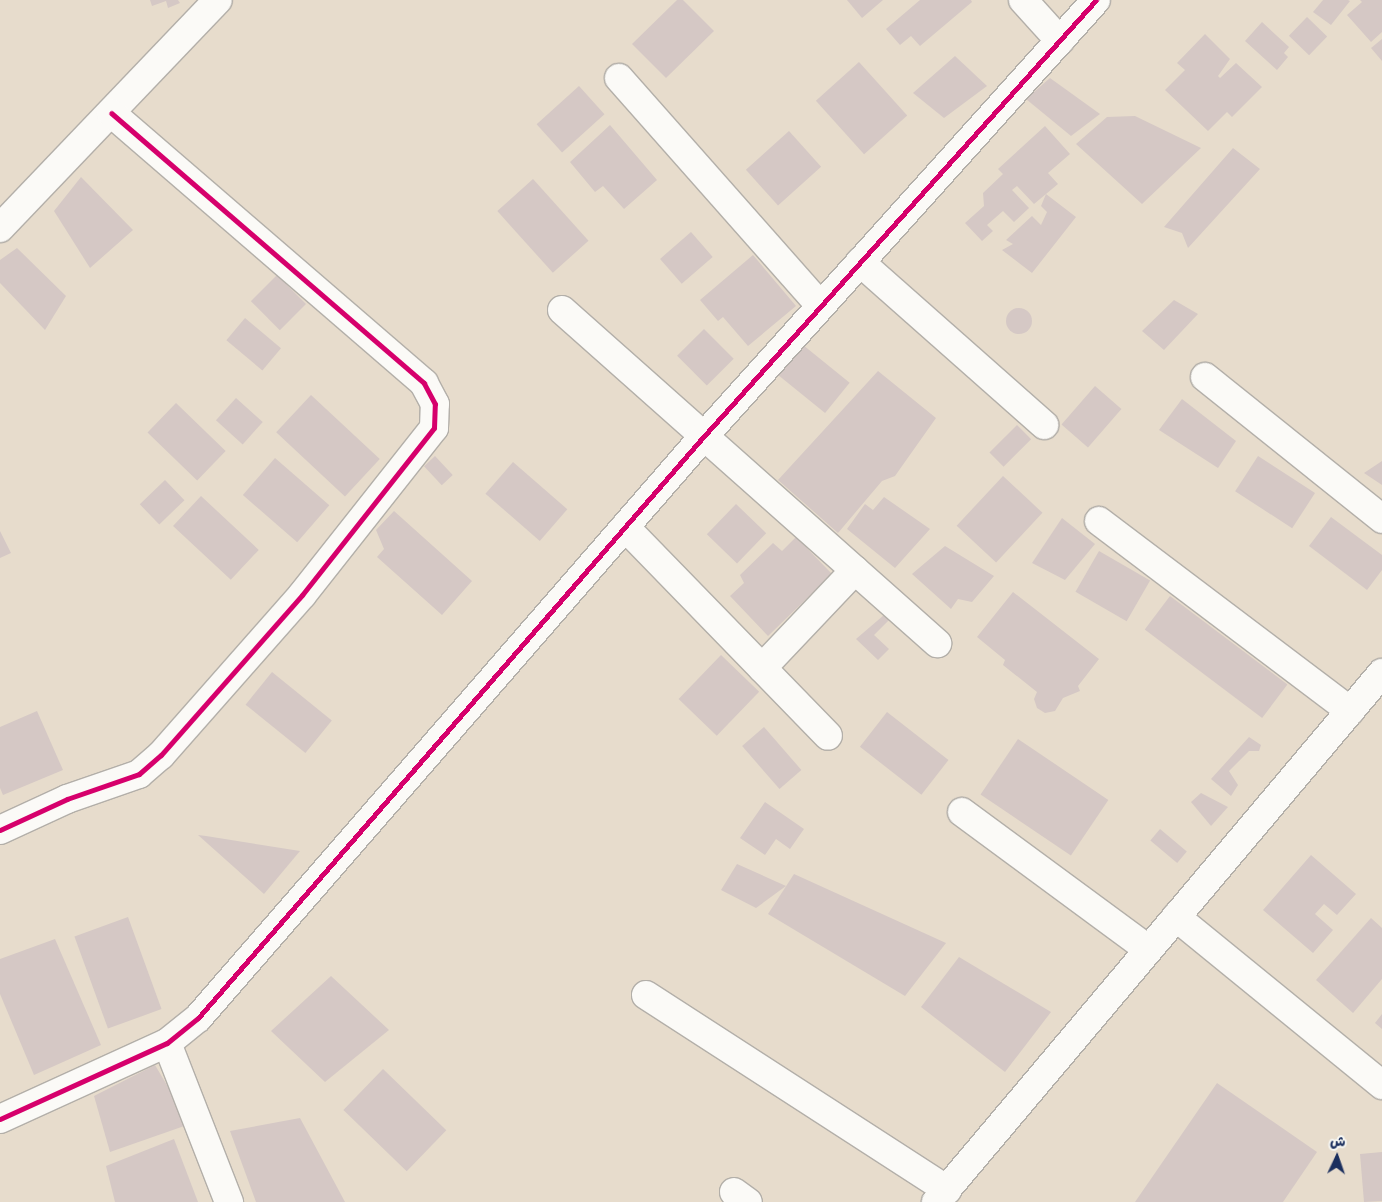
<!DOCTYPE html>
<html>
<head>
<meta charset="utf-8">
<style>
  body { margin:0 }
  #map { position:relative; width:1382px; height:1202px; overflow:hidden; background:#e7dccc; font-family:Caveat,"Playpen Sans Arabic",sans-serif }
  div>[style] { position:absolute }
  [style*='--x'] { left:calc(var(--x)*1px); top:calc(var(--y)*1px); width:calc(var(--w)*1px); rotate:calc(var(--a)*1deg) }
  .building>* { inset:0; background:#d5c8c5; transform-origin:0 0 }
  .round { border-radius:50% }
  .roads { filter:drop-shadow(1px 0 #b3afa9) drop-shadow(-1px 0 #b3afa9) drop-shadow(0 1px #b3afa9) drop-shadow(0 -1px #b3afa9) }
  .minor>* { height:28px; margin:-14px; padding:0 14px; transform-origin:14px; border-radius:14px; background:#fbfaf7 }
  .cycleway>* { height:5px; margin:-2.5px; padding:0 2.5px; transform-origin:2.5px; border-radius:2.5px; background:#d6006c }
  span { translate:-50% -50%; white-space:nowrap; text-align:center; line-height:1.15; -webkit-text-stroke:4.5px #f6f6f2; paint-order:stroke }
  .north { position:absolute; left:1312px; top:1132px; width:50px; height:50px; -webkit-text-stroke:4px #f6f6f2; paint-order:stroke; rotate:3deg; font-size:14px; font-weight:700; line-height:20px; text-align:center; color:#1b2f5e }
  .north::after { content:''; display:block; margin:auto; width:18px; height:22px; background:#1b2f5e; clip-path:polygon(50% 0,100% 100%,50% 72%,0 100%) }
</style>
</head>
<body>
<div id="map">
  <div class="building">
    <i style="clip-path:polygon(150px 0,178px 0,180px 3px,168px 8px,166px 1px,152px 6px)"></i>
    <i style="clip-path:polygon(677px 0,683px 0,714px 31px,666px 78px,632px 44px)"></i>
    <i style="clip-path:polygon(847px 0,883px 0,862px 18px)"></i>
    <i style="clip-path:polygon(920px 0,971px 0,972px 2px,920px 46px,911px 36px,900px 45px,886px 29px)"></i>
    <i style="clip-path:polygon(1323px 0,1348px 0,1350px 1px,1331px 25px,1313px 12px)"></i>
    <i style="clip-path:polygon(1360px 0,1382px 0,1382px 32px,1371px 42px,1347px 15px,1362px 2px)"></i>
    <i style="left:1307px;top:17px;width:28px;height:26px;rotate:44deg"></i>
    <i style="clip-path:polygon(1262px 22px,1289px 47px,1284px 53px,1288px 57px,1277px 70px,1245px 41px)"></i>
    <i style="clip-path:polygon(1205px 34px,1230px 59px,1218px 76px,1220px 78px,1236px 63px,1262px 87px,1232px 117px,1227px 112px,1208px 131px,1165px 90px,1185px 70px,1177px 63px)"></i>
    <i style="clip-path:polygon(1382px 39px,1382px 61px,1371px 48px)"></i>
    <i style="clip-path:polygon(955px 56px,987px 86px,944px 118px,913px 93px)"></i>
    <i style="left:859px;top:62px;width:72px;height:58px;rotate:48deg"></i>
    <i style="clip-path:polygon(1050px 78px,1100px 114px,1071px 136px,1026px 99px)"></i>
    <i style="left:579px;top:86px;width:38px;height:57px;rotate:48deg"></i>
    <i style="clip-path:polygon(1135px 116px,1201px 148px,1142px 204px,1076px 144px,1107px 117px)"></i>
    <i style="clip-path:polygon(610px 125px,657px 180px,624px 209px,603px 186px,595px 192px,570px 162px)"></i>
    <i style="clip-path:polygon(1045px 126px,1070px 154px,1048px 173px,1058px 184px,1046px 194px,1076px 217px,1032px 273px,1002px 250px,1013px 244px,1006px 240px,1032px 216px,1041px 225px,1047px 212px,1041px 206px,1046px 194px,1034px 204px,1017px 186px,1012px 190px,1029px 208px,1014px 222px,1003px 211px,987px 225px,993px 231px,982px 241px,965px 223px,984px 206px,983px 193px,1003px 174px,998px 169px)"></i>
    <i style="left:789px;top:131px;width:48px;height:58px;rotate:48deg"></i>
    <i style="clip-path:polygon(1233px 148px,1260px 169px,1188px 248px,1182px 233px,1164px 227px)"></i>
    <i style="clip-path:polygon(81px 177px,133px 230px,90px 268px,54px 211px)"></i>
    <i style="left:533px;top:179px;width:83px;height:48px;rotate:48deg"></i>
    <i style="left:691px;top:232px;width:33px;height:41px;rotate:49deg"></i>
    <i style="clip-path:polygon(17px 248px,66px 296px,45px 330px,0 283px,0 260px)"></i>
    <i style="clip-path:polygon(753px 255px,796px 306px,748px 346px,723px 317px,718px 321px,700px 300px)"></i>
    <i style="left:277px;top:275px;width:41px;height:37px;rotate:45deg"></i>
    <i style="clip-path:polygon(1174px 300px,1198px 314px,1164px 350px,1142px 331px)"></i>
    <i class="round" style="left:1006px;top:308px;width:26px;height:26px"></i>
    <i style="left:245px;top:318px;width:47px;height:29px;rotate:40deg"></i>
    <i style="left:704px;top:329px;width:42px;height:38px;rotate:45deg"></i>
    <i style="left:803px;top:345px;width:60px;height:39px;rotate:39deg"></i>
    <i style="clip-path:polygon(878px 371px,936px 418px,895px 476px,882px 481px,838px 533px,778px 480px)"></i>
    <i style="left:1095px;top:386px;width:35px;height:51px;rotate:41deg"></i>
    <i style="left:311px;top:395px;width:94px;height:51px;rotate:43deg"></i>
    <i style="left:236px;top:398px;width:36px;height:30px;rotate:42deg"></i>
    <i style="clip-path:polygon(1182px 399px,1236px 441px,1218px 468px,1159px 430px)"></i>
    <i style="left:176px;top:403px;width:69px;height:41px;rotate:44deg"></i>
    <i style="left:1017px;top:425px;width:20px;height:39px;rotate:45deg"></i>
    <i style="left:435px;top:456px;width:26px;height:15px;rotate:47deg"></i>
    <i style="left:1258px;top:456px;width:68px;height:42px;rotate:33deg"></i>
    <i style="left:275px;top:458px;width:72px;height:49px;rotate:41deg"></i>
    <i style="clip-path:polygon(1382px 461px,1382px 485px,1364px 473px)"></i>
    <i style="left:513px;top:462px;width:72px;height:42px;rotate:41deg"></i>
    <i style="left:1003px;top:476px;width:54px;height:68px;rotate:43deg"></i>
    <i style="left:165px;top:480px;width:28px;height:35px;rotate:46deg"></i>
    <i style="left:201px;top:496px;width:79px;height:41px;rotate:43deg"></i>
    <i style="clip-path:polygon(884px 497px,930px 529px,895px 568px,847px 529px,865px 504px,873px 510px)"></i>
    <i style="left:736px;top:504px;width:42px;height:42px;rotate:44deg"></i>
    <i style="clip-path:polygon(394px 511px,472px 581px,442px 615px,377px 557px,384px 549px,376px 530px)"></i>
    <i style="clip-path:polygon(1331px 517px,1382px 555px,1382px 570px,1367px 590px,1309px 546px)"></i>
    <i style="clip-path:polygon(1062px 518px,1095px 544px,1065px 580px,1032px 563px)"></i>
    <i style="clip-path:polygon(0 531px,11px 553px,0 558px)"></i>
    <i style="clip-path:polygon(796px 537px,832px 574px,768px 636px,730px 596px,744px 583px,740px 575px,773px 543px,782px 551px)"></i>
    <i style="clip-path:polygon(945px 546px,994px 576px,972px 602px,958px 599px,951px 609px,912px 574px)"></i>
    <i style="left:1099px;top:551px;width:59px;height:47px;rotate:30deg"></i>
    <i style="clip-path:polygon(1013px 592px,1099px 659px,1078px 686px,1080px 691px,1063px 698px,1055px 711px,1045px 713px,1037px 708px,1034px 699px,1037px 692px,1003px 665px,1005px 660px,977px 637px)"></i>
    <i style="left:1170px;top:596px;width:147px;height:42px;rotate:37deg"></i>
    <i style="clip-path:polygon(884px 615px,889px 620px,874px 635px,889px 649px,878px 660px,856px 639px)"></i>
    <i style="left:721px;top:655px;width:53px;height:61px;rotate:44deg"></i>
    <i style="left:272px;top:672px;width:77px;height:42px;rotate:39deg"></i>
    <i style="clip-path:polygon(37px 711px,63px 770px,3px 795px,0 788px,0 727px)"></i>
    <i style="left:887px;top:712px;width:78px;height:44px;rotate:38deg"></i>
    <i style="left:764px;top:727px;width:57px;height:29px;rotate:49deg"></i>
    <i style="clip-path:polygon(1249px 737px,1261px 745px,1259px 751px,1249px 751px,1229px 771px,1238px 785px,1231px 796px,1211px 779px)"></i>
    <i style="left:1018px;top:739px;width:109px;height:67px;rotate:34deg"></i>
    <i style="clip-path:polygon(1201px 793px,1228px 807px,1211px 826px,1191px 802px)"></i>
    <i style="clip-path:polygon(765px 802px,804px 829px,790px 849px,776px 839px,765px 855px,740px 838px)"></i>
    <i style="left:1160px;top:829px;width:35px;height:15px;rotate:40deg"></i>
    <i style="clip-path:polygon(198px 835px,206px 836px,300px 851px,264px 894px)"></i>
    <i style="clip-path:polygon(1311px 855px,1356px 894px,1337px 915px,1324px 904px,1315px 914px,1333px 930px,1313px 953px,1263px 910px)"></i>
    <i style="clip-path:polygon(737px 864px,786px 886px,756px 908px,721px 890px)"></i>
    <i style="clip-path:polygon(794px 874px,946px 943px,905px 996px,768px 914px)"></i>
    <i style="left:128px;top:917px;width:98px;height:57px;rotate:70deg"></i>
    <i style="clip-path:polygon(1371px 918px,1382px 928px,1382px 979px,1353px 1013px,1316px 980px)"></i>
    <i style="clip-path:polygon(55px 939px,101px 1045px,34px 1075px,0 994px,0 959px)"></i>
    <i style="clip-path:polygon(959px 957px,1051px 1012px,1005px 1072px,921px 1007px)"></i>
    <i style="clip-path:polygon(331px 976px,389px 1030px,325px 1082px,271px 1031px)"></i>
    <i style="clip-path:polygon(1382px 1014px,1382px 1029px,1375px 1023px)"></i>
    <i style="clip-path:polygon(155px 1065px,190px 1124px,110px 1152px,94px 1096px)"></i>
    <i style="left:383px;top:1069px;width:88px;height:57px;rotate:44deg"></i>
    <i style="clip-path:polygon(1217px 1083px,1317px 1152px,1283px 1202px,1135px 1202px)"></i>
    <i style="clip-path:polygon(300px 1118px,345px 1202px,256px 1202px,230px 1131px)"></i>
    <i style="clip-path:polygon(174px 1139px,198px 1202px,115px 1202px,106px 1166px)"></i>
    <i style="clip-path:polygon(1382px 1152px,1382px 1201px,1364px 1202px,1360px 1154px)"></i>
  </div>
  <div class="roads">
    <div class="minor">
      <i style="--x:1023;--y:0;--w:55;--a:47.9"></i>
      <i style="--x:619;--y:78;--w:303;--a:48.5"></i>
      <i style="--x:0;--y:228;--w:315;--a:-46.3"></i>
      <i style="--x:860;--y:262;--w:246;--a:41.5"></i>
      <i style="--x:562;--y:310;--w:502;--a:41.61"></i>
      <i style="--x:1205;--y:377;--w:227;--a:38.7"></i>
      <i style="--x:1099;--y:521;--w:315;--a:37.1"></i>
      <i style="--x:625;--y:527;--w:291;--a:45.8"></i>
      <i style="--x:762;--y:668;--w:135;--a:-46.5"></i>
      <i style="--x:962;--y:812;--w:231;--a:36.4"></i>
      <i style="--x:0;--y:830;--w:74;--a:-24.8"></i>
      <i style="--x:67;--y:799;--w:76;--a:-19.1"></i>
      <i style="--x:139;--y:774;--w:29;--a:-41"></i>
      <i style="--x:161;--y:755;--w:213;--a:-48.6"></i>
      <i style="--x:302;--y:595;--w:213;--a:-51.7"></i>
      <i style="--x:434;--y:428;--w:24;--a:-88"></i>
      <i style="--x:435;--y:404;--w:24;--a:-118"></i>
      <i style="--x:424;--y:383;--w:413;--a:-139.2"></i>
      <i style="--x:1176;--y:917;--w:266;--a:39.2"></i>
      <i style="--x:646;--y:995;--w:359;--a:32.9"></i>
      <i style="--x:167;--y:1043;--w:171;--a:68.7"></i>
      <i style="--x:0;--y:1119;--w:183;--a:-24.5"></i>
      <i style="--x:167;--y:1043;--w:40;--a:-39"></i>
      <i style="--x:198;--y:1018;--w:771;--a:-49"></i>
      <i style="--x:704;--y:436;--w:586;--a:-48.04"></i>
      <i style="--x:734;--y:1192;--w:17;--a:36"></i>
      <i style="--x:936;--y:1202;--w:692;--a:-49.87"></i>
    </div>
  </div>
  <div class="cycleway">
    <i style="--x:0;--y:830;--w:74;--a:-24.8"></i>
    <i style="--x:67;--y:799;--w:76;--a:-19.1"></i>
    <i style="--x:139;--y:774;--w:29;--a:-41"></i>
    <i style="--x:161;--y:755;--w:213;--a:-48.6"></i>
    <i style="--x:302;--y:595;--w:213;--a:-51.7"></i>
    <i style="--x:434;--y:428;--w:24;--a:-88"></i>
    <i style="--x:435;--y:404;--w:24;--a:-118"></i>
    <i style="--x:424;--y:383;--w:413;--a:-139.2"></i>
    <i style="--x:0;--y:1119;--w:183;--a:-24.5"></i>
    <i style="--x:167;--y:1043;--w:40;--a:-39"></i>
    <i style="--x:198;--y:1018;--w:771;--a:-49"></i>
    <i style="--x:704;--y:436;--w:586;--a:-48.04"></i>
  </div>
  <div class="north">ش</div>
</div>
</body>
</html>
